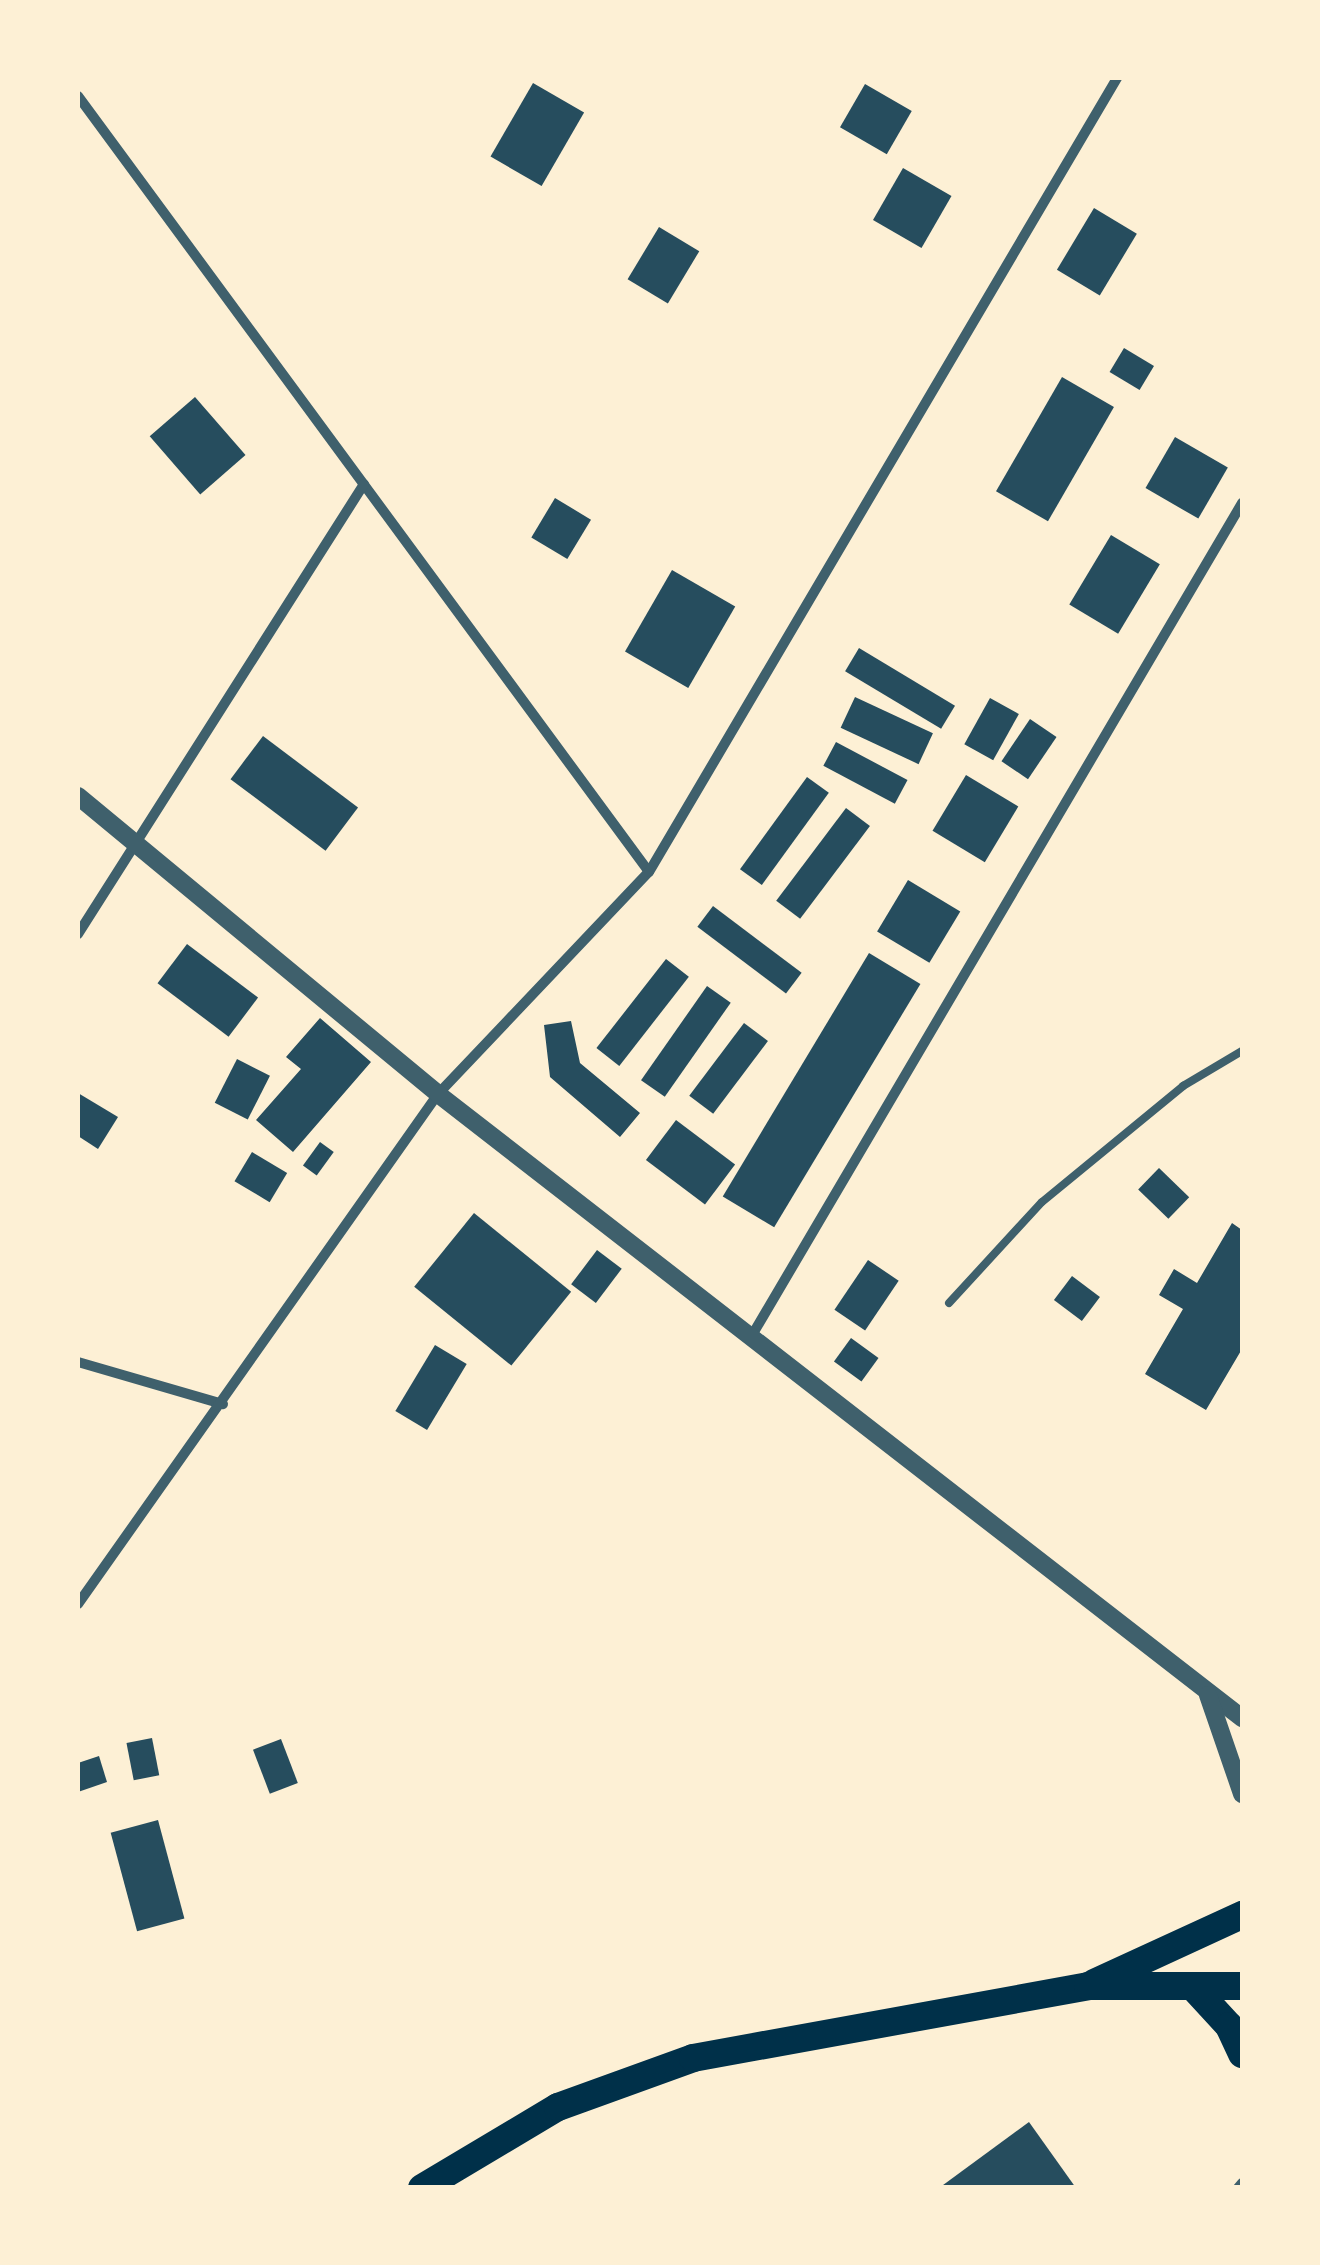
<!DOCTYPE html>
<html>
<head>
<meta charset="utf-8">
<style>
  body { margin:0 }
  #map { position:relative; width:1320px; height:2265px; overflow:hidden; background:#fdf0d5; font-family:Commissioner,sans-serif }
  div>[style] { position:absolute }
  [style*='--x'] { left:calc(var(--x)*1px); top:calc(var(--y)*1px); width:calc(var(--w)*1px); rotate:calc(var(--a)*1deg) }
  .building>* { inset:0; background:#264d5e; transform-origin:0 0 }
  .service>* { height:8px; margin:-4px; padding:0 4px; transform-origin:4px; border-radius:4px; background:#3f606c }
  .minor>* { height:10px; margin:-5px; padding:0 5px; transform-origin:5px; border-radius:5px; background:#3f606c }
  .tertiary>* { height:18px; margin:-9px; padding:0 9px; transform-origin:9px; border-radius:9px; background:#3f606c }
  .trunk>* { height:28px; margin:-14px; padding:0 14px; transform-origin:14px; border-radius:14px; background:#003049 }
  span { translate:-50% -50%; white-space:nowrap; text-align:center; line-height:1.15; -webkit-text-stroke:9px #fdf0d5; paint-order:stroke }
  .frame { position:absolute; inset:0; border:80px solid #fdf0d5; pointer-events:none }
</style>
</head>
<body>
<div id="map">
  <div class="building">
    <i style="left:533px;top:83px;width:59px;height:85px;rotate:30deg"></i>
    <i style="left:865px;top:84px;width:54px;height:50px;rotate:30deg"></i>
    <i style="left:903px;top:168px;width:56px;height:60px;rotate:30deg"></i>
    <i style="left:1094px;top:208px;width:50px;height:72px;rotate:31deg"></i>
    <i style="left:659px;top:227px;width:47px;height:61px;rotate:31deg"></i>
    <i style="left:1124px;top:348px;width:35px;height:28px;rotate:31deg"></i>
    <i style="left:1062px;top:377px;width:60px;height:132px;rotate:30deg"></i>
    <i style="left:195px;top:397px;width:77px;height:60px;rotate:49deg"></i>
    <i style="left:1175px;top:437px;width:61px;height:59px;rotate:30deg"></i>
    <i style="left:555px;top:498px;width:42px;height:46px;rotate:31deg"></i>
    <i style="left:1111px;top:535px;width:57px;height:81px;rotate:31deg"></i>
    <i style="left:672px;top:570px;width:73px;height:94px;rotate:30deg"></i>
    <i style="left:859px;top:648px;width:112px;height:27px;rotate:31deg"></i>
    <i style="left:855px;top:697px;width:86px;height:34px;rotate:25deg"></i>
    <i style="left:990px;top:698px;width:33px;height:53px;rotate:29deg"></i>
    <i style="left:1030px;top:719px;width:32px;height:51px;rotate:34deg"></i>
    <i style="left:263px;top:736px;width:119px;height:54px;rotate:37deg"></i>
    <i style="left:836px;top:742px;width:81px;height:27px;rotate:28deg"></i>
    <i style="left:966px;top:775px;width:61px;height:65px;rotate:31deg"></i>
    <i style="left:807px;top:777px;width:27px;height:114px;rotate:36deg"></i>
    <i style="left:846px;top:808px;width:30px;height:116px;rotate:37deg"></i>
    <i style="left:908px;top:880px;width:61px;height:60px;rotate:31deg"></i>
    <i style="left:713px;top:906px;width:111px;height:26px;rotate:37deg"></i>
    <i style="left:187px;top:944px;width:89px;height:49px;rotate:37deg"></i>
    <i style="left:869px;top:953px;width:60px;height:284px;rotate:31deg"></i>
    <i style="left:666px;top:959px;width:29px;height:113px;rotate:38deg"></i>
    <i style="left:707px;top:986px;width:29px;height:115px;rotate:35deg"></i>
    <i style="clip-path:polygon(320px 1018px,371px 1062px,293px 1152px,256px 1120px,301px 1069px,286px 1057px)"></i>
    <i style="clip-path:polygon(571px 1021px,580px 1063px,640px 1113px,620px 1137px,550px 1077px,544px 1025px)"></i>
    <i style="left:744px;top:1023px;width:30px;height:91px;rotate:37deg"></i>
    <i style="left:237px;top:1059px;width:37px;height:49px;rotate:27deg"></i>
    <i style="clip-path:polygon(78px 1093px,118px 1117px,98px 1149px,78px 1136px)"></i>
    <i style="left:676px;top:1120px;width:74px;height:50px;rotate:37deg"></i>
    <i style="left:320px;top:1142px;width:17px;height:29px;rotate:36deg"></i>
    <i style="left:252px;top:1152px;width:41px;height:34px;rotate:31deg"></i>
    <i style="left:1159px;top:1168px;width:42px;height:30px;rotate:44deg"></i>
    <i style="left:474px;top:1213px;width:125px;height:95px;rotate:39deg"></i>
    <i style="clip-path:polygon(1232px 1223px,1242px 1230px,1242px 1349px,1206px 1410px,1145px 1374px,1183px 1309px,1159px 1295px,1174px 1269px,1197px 1283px)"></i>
    <i style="left:597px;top:1250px;width:31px;height:43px;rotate:37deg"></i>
    <i style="left:868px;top:1260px;width:37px;height:60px;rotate:34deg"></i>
    <i style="left:1072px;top:1276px;width:35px;height:30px;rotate:37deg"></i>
    <i style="left:851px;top:1338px;width:34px;height:29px;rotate:36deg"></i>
    <i style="left:435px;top:1345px;width:37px;height:77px;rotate:31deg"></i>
    <i style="left:152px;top:1738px;width:38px;height:26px;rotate:79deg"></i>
    <i style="left:281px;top:1739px;width:47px;height:30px;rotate:69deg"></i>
    <i style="clip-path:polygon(99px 1756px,107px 1782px,78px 1792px,78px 1763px)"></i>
    <i style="left:158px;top:1820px;width:102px;height:49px;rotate:75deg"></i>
    <i style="clip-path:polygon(1029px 2122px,1076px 2188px,939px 2188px)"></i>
  </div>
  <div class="service">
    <i style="--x:949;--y:1303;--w:137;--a:-47.4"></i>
    <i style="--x:1042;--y:1202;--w:183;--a:-39.4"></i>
    <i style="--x:1183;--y:1086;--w:69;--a:-30.7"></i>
  </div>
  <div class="minor">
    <i style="--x:78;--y:96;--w:963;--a:53.65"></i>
    <i style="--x:78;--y:934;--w:533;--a:-57.56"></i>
    <i style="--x:751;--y:1337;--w:968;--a:-59.51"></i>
    <i style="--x:78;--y:1362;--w:151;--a:16.2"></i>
    <i style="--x:78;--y:1604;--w:624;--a:-54.78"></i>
    <i style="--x:438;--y:1094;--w:306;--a:-46.5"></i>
    <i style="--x:649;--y:872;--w:922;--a:-59.48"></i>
    <i style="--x:1238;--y:2188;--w:6;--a:-51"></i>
  </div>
  <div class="tertiary">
    <i style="--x:78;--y:796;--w:467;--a:39.6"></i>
    <i style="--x:438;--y:1094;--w:1018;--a:37.82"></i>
    <i style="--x:1208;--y:1695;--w:105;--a:71"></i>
  </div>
  <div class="trunk">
    <i style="--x:1094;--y:1983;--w:163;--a:-24.7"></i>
    <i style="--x:1195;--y:1989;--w:50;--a:47.4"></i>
    <i style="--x:1229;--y:2026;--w:31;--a:65"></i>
    <i style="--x:422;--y:2188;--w:158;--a:-30.8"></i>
    <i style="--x:558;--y:2107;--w:144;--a:-19.9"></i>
    <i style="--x:693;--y:2058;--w:402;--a:-10.3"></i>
    <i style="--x:1088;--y:1986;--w:154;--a:0"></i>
  </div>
  <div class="frame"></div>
</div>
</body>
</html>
